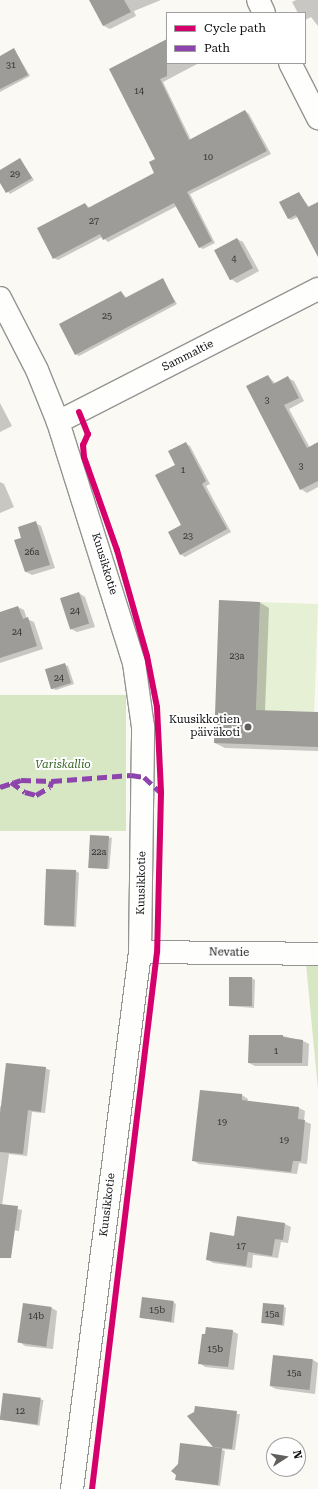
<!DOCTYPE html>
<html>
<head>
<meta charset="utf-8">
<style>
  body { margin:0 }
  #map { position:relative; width:318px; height:1489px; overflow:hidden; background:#faf9f4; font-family:"Roboto Serif",serif }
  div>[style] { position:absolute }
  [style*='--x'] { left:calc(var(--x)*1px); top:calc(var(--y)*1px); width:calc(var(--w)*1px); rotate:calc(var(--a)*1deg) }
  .green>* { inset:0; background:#e6f0d5; transform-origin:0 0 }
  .forest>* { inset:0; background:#d7e7c3; transform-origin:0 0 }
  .shadow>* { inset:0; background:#0003; transform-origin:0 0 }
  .building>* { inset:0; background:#9e9c99; transform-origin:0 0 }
  .roads { filter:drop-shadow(1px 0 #949492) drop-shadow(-1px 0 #949492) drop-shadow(0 1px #949492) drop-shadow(0 -1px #949492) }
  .minor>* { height:22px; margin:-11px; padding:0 11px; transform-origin:11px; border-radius:11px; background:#fefefd }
  .tertiary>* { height:22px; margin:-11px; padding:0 11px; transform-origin:11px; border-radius:11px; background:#fefefd }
  .quiet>* { height:5px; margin-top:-2.5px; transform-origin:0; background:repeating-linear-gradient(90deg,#8e44ad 0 10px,transparent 0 15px) }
  .cycleway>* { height:6px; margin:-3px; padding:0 3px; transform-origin:3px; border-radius:3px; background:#d6006c }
  .dots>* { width:11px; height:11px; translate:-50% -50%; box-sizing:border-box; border:2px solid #fff; border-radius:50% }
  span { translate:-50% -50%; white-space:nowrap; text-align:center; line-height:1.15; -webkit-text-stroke:4px #fff; paint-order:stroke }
  .number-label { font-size:9px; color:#323231 }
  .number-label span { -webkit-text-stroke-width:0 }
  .street-label { font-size:11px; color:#0e0e0e }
  .poi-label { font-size:11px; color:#0e0e0e }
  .right { translate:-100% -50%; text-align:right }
  .park-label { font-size:11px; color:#336321; font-style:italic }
  .legend { position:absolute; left:166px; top:12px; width:140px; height:52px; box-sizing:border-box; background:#fff; border:1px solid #9f9f9f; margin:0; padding:5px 7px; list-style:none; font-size:12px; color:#0e0e0e }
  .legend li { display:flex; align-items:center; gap:8px; height:20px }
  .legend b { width:20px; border:1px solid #9f9f9f }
  .north { position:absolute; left:266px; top:1437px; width:40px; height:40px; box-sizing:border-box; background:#fff; border:1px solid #9f9f9f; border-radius:50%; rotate:78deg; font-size:11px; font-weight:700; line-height:16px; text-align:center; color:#0e0e0e }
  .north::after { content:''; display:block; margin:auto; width:14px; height:18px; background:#61605e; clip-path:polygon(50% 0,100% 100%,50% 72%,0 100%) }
</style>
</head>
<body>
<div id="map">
  <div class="green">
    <i style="left:260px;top:602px;width:58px;height:108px;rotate:2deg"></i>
  </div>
  <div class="forest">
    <i style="left:126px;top:695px;width:136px;height:127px;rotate:90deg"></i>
    <i style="clip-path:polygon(306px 964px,318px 965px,318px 1090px)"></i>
  </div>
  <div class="shadow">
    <i style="clip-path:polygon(91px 0,161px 0,134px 11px,136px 16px,110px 29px,104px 26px)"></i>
    <i style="clip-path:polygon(296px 0,318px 0,318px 26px,311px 17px,305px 20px,305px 13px,298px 13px,292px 2px)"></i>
    <i style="clip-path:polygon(167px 40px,167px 63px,199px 63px,163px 82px,191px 140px,245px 111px,249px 114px,271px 154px,190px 194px,215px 243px,203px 249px,199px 247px,177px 206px,108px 242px,102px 237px,58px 260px,54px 258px,85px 204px,90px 208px,156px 174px,156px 159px,110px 69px)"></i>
    <i style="clip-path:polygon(14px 49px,30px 76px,0 92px,0 57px)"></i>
    <i style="clip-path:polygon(20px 159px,34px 180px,10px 194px,0 181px,0 171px)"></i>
    <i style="clip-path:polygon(299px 193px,309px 207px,318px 203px,318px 244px,298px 217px,291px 220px,288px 218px)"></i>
    <i style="clip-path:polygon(237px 239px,243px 242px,259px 271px,237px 283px,231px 279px)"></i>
    <i style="clip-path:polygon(162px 280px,177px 304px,79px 356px,76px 354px,121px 292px,127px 298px)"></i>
    <i style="clip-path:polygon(268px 376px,276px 384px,288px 378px,294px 381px,304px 401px,289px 409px,310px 448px,318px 444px,318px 487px,307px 493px,301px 489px)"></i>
    <i style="clip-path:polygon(0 403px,12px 426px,0 432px)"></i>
    <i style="clip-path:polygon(186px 444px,190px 446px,210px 484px,206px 486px,231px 532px,185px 557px,180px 554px,182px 525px,177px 465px)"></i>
    <i style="clip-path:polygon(0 482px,4px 484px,14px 507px,0 513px)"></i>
    <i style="clip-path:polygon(35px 523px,41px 526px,55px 568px,32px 575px,26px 572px,16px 540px,22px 538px)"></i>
    <i style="clip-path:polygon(79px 593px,85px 597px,95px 627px,77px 632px,71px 629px,62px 599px)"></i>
    <i style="clip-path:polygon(259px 602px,269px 608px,265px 711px,318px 713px,318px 751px,225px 748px,215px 743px)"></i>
    <i style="clip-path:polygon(18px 607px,24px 610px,27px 619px,34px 622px,43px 649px,0 663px,0 613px)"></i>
    <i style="clip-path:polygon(65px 665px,68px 666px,74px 684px,56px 690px,53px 689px)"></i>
    <i style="left:91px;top:836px;width:21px;height:31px;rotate:5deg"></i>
    <i style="clip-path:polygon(76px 871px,79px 873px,76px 927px,47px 926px,45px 924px)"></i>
    <i style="clip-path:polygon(252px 978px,255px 980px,254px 1008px,230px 1006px)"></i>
    <i style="clip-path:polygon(250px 1036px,283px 1036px,303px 1041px,309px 1044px,308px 1066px,255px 1066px,249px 1063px)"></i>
    <i style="clip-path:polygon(45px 1068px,50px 1070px,45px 1113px,32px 1112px,27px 1156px,9px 1154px,2px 1206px,22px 1210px,19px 1231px,0 1228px,0 1107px)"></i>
    <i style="clip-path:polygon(242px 1095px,248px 1099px,247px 1102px,299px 1108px,305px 1111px,304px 1121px,311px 1124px,307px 1164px,299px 1163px,297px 1174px,199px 1164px,194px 1161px)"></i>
    <i style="clip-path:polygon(285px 1224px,291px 1227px,288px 1243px,281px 1242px,278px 1258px,253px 1255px,252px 1268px,213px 1263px,207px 1259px,235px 1237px)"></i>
    <i style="clip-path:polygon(173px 1302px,176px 1304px,174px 1323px,141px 1318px)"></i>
    <i style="clip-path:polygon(283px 1306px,286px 1308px,284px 1326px,261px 1322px)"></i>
    <i style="clip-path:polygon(52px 1308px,57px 1311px,53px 1349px,25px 1346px,20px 1342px)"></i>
    <i style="clip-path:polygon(232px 1331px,238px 1334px,234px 1370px,205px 1367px,200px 1363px)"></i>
    <i style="clip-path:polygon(313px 1360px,318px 1363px,315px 1394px,276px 1389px,270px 1386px)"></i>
    <i style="left:5px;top:1394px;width:39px;height:26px;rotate:9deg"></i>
    <i style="clip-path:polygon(195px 1412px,240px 1414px,235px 1450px,221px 1449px,225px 1451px,220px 1486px,176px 1480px,218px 1449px)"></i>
  </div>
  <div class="building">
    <i style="clip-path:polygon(89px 0,124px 0,131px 12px,103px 26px)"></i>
    <i style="clip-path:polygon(167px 39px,167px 76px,160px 79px,189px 140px,245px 110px,267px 151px,187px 192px,212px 241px,199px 248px,174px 203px,103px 240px,100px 234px,53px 259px,37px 228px,85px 203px,88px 208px,154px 173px,149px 162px,155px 159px,109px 69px)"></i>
    <i style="clip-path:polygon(14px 48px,28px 75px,0 89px,0 56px)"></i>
    <i style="clip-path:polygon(20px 158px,32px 178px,6px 193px,0 183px,0 170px)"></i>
    <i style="clip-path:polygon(299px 192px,308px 207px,318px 202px,318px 257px,296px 215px,288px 219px,279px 202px)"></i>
    <i style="left:237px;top:238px;width:34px;height:26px;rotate:62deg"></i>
    <i style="clip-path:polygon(163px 278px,175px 302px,75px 355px,59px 324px,121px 291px,125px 298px)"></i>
    <i style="clip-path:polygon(268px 375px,273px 384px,288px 376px,299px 398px,284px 405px,307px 448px,318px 442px,318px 481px,300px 490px,246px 386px)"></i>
    <i style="clip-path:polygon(186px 442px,206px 481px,202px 484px,227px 529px,180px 555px,168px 532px,181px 525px,155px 475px,175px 465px,168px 451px)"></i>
    <i style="clip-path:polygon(36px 521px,50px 565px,25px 572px,14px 540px,21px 538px,18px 527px)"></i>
    <i style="left:79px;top:592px;width:33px;height:20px;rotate:72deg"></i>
    <i style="clip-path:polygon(219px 600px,260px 602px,256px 710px,318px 712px,318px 747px,214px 743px)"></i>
    <i style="clip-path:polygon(18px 606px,23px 619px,28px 617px,37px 646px,0 658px,0 612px)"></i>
    <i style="left:65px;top:663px;width:21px;height:21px;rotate:73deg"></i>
    <i style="left:90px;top:835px;width:19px;height:33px;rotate:3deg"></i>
    <i style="left:46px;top:869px;width:30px;height:56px;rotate:2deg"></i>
    <i style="left:229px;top:977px;width:23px;height:29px"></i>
    <i style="clip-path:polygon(249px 1035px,283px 1035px,283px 1037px,303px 1040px,302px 1063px,248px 1063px)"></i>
    <i style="clip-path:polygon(6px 1063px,46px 1067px,41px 1112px,28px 1110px,23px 1154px,0 1152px,0 1114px)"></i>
    <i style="clip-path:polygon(200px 1090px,242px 1094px,242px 1100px,299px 1107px,298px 1119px,305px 1120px,301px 1161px,293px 1161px,291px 1172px,192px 1161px)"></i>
    <i style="clip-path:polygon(0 1204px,18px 1206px,11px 1258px,0 1258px)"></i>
    <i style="clip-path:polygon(237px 1216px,285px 1223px,283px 1240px,275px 1239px,272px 1256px,248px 1252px,246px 1266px,206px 1260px,210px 1232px,234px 1236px)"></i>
    <i style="left:142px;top:1297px;width:32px;height:21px;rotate:7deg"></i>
    <i style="left:23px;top:1303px;width:29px;height:40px;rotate:8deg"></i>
    <i style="left:263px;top:1303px;width:21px;height:20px;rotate:5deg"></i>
    <i style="clip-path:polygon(206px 1327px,233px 1330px,228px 1367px,198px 1364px,202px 1334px,205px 1334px)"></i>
    <i style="left:273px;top:1355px;width:40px;height:31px;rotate:6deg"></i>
    <i style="left:3px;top:1393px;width:38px;height:27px;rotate:7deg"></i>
    <i style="clip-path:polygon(195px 1406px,237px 1411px,232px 1449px,213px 1447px,187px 1416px,194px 1412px)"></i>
    <i style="clip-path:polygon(180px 1443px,222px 1448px,218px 1485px,175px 1480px,176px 1475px,171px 1471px,178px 1464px)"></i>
  </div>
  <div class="roads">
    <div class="minor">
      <i style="--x:258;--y:0;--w:14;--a:65"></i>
      <i style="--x:290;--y:63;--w:62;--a:63"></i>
      <i style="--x:0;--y:298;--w:81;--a:62.8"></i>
      <i style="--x:37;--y:370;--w:56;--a:68"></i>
      <i style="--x:140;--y:952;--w:178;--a:0.6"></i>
    </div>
    <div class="tertiary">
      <i style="--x:72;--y:1489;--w:541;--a:-82.78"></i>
      <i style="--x:140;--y:952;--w:225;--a:-89.2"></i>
      <i style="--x:143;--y:727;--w:65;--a:-98"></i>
      <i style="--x:134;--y:663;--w:253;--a:-107.5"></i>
      <i style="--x:58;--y:422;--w:292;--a:-27.1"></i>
    </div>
  </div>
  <div class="quiet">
    <i style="--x:11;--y:782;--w:17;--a:36"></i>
    <i style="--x:25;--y:792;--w:11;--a:15"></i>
    <i style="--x:36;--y:795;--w:16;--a:-30"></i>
    <i style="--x:50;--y:787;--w:6;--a:-72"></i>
    <i style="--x:0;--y:787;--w:22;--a:-18"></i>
    <i style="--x:21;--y:780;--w:31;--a:2"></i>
    <i style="--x:52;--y:781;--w:79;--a:-4.3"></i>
    <i style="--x:131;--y:775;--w:13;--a:9"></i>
    <i style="--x:144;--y:777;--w:23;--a:43"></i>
  </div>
  <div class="cycleway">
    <i style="--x:79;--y:412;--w:24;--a:68"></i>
    <i style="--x:88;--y:434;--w:12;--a:114"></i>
    <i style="--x:83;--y:445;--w:12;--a:85"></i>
    <i style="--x:84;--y:457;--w:99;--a:70.5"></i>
    <i style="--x:117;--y:550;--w:110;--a:74.2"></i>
    <i style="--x:147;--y:656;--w:52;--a:78.9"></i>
    <i style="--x:157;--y:707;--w:86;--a:87.3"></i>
    <i style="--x:161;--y:793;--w:159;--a:91.4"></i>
    <i style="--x:157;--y:952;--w:541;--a:96.9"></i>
  </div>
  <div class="dots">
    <i style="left:248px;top:727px;background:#61605e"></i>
  </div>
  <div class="number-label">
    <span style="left:11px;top:65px">31</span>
    <span style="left:139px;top:91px">14</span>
    <span style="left:208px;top:157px">10</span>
    <span style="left:15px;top:174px">29</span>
    <span style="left:94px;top:221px">27</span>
    <span style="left:234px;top:259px">4</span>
    <span style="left:107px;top:316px">25</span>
    <span style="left:267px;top:400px">3</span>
    <span style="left:301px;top:466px">3</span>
    <span style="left:183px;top:470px">1</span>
    <span style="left:188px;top:536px">23</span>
    <span style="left:32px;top:552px">26a</span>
    <span style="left:75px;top:611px">24</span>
    <span style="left:17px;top:632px">24</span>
    <span style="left:237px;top:656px">23a</span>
    <span style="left:59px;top:678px">24</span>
    <span style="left:99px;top:852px">22a</span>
    <span style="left:276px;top:1051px">1</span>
    <span style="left:222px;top:1122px">19</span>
    <span style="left:284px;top:1140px">19</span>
    <span style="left:241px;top:1246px">17</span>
    <span style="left:157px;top:1310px">15b</span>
    <span style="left:272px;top:1314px">15a</span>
    <span style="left:36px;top:1316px">14b</span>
    <span style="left:215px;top:1349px">15b</span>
    <span style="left:294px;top:1373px">15a</span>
    <span style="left:20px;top:1411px">12</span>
  </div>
  <div class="street-label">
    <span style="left:188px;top:356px;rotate:-27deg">Sammaltie</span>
    <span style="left:104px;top:564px;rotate:73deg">Kuusikkotie</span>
    <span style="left:142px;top:883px;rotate:-89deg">Kuusikkotie</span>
    <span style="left:229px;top:953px;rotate:1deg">Nevatie</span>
    <span style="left:108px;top:1205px;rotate:-83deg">Kuusikkotie</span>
  </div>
  <div class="poi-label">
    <span class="right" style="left:240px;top:727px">Kuusikkotien<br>päiväkoti</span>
  </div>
  <div class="park-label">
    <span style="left:63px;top:765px">Variskallio</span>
  </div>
  <ul class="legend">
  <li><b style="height:5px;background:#d6006c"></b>Cycle path</li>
  <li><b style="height:5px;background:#8e44ad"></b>Path</li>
  </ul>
  <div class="north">N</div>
</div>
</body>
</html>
